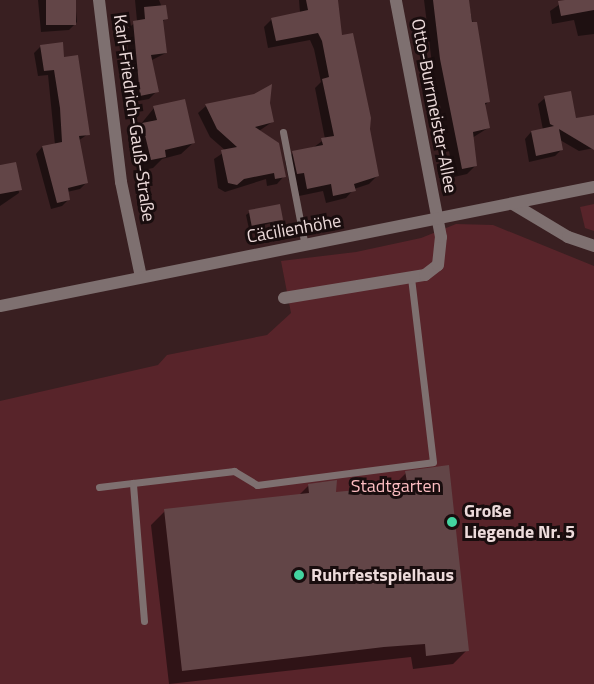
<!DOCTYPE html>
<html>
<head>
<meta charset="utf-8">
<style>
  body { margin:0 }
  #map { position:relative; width:594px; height:684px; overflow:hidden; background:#391f21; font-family:"Titillium Web",sans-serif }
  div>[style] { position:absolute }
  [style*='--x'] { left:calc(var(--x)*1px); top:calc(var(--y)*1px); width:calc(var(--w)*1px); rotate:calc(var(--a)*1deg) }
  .green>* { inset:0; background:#58242a }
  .shadow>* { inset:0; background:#0007 }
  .building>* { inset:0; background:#624547; transform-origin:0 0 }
  .lane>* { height:7px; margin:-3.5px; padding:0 3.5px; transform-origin:3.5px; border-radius:3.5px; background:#7e7070 }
  .street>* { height:12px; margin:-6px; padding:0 6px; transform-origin:6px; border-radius:6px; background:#7e7070 }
  .dots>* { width:16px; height:16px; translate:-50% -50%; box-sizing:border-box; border:3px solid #190d0e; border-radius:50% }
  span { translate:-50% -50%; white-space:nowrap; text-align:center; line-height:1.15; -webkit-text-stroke:6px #190d0e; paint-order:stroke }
  .street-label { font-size:18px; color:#eddbdb }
  .park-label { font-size:18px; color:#fdbec2 }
  .poi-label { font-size:18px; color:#eddbdb; font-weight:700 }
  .left { translate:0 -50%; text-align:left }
</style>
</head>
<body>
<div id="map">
  <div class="green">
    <i style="clip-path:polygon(594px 204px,594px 231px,585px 228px,580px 207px)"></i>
    <i style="clip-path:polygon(456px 224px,493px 225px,594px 266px,594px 684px,0 684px,0 401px,158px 365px,167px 355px,267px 335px,291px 313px,281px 261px,356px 252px,421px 238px)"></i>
  </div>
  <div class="shadow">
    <i style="clip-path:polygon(38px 0,75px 0,77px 22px,69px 30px,41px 32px)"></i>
    <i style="clip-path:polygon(135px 0,159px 0,166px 18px,162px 22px,166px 53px,150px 61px,157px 91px,149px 99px,133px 102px,126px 30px,137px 21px)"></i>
    <i style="clip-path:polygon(299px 0,336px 0,341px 37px,377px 176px,369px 184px,354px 189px,346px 198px,326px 203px,323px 191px,299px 196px,296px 180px,289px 181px,285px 161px,293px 153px,314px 147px,325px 139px,315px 88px,321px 82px,314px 49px,310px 40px,268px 48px,264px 27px,272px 19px,300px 13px)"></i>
    <i style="clip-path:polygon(424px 0,468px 0,489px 101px,484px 106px,488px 128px,472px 138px,476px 165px,467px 174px,454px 177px,432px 64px)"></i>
    <i style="clip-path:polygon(566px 0,594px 0,594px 34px,578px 36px,574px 20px,552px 24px,550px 11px)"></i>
    <i style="clip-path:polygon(40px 47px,63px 58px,88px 134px,78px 141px,86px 183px,80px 189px,67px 192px,68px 200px,62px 206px,51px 209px,36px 154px,42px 147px,55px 145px,48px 75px,38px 76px,34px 53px)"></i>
    <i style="clip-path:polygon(545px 98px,575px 120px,594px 116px,594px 148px,579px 151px,560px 140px,562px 149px,555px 156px,529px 162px,525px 139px,531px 132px,543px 130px,538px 104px)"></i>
    <i style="clip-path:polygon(268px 103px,272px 122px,259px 131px,284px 176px,277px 184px,267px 186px,266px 179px,225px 192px,218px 188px,214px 159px,226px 151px,210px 137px,198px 113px,206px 106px)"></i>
    <i style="clip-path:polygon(154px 108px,193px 143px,181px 154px,162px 159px,153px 168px,139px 171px,131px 136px)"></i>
    <i style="clip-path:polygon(15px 164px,19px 193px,0 206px,0 165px)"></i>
    <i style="clip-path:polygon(250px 212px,282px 220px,249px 229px,246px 215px)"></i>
    <i style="clip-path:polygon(406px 473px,467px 650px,453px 664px,413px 669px,411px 657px,169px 684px,151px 525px,165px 511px,298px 496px,309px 485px,334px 494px,393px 486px)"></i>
  </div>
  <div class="building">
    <i style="left:46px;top:0;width:30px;height:25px"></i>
    <i style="clip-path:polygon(306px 0,338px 0,342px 35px,353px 33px,371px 118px,370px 129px,379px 176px,354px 184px,356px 191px,333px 196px,331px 184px,307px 189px,304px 173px,297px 174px,292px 151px,323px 145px,321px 138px,334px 136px,322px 79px,329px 77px,322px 41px,318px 33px,276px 41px,271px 18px,308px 10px)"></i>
    <i style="clip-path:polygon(433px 0,469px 0,472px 22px,477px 22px,490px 102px,485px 103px,490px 128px,473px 132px,477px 166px,462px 169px,440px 59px)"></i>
    <i style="clip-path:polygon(565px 0,594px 0,594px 10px,561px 16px,558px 1px)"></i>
    <i style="clip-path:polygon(166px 5px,168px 19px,163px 20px,167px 53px,151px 55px,159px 92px,140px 96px,133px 21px,145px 19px,144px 7px)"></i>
    <i style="clip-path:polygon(63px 42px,64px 57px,78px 55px,90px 135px,79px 136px,88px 183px,68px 188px,70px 200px,57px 203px,42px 146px,62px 142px,60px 108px,54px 70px,44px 71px,40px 45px)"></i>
    <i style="clip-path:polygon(272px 84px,270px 103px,274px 122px,255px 127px,279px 143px,286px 177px,275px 179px,274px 173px,244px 179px,237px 185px,228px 183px,221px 150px,237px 147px,217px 129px,205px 104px,254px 94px)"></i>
    <i style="clip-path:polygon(571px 91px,576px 118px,594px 115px,594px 150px,559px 129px,563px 150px,536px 156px,531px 131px,554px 126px,550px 124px,544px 96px)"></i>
    <i style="clip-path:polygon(185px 99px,195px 143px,165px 150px,166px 157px,151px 160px,142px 123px,157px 120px,153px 106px)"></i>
    <i style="clip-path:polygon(16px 162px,22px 190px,0 194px,0 165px)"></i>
    <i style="left:280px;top:204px;width:16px;height:32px;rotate:79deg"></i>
    <i style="clip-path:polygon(449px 465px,469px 651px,426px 656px,425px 644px,384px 647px,182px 671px,164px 509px,309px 493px,308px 484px,337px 480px,336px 492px,366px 489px,407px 482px,405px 471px)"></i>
  </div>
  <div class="lane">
    <i style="--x:283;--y:132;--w:116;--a:79.1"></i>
    <i style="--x:99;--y:487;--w:34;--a:-7"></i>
    <i style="--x:144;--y:621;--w:138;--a:-94.6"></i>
    <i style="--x:133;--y:483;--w:102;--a:-6.8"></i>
    <i style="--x:234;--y:471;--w:27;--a:31"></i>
    <i style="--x:257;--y:485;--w:177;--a:-7.4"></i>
    <i style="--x:433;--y:462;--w:185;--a:-96.8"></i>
  </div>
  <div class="street">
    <i style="--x:99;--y:0;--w:183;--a:83.1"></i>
    <i style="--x:121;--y:182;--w:97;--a:78.1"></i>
    <i style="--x:513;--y:204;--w:64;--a:31"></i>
    <i style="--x:568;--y:237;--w:28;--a:19"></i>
    <i style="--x:284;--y:298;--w:143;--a:-9.3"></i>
    <i style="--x:425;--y:275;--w:16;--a:-38"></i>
    <i style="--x:438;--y:265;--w:28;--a:-84"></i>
    <i style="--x:441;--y:237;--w:241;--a:-100.8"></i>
    <i style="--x:0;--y:306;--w:606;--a:-11.33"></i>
  </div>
  <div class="dots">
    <i style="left:452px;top:522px;background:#43d4a0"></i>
    <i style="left:299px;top:575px;background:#43d4a0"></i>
  </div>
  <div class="street-label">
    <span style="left:434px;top:106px;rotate:79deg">Otto-Burrmeister-Allee</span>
    <span style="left:134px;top:118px;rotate:82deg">Karl-Friedrich-Gauß-Straße</span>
    <span style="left:294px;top:229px;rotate:-10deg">Cäcilienhöhe</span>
  </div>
  <div class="park-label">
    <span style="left:396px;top:486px">Stadtgarten</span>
  </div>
  <div class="poi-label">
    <span class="left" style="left:464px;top:522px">Große<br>Liegende Nr. 5</span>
    <span class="left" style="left:311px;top:575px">Ruhrfestspielhaus</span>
  </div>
</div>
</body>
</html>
